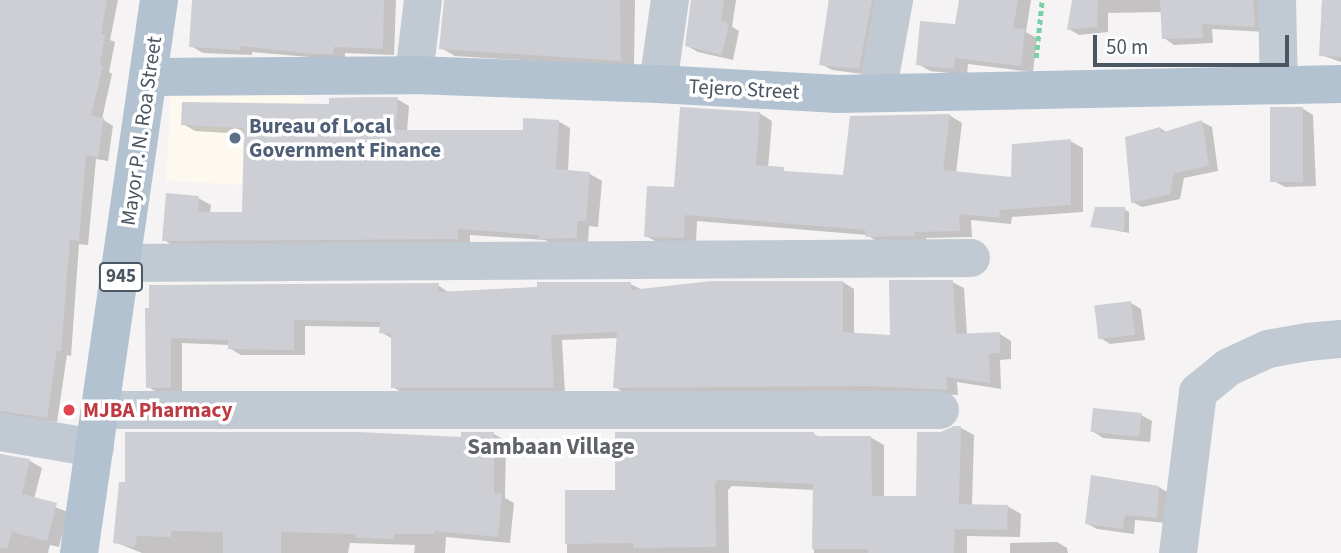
<!DOCTYPE html>
<html>
<head>
<meta charset="utf-8">
<style>
  body { margin:0 }
  #map { position:relative; width:1341px; height:553px; overflow:hidden; background:#f5f3f3; font-family:"Source Sans 3",sans-serif }
  div>[style] { position:absolute }
  [style*='--x'] { left:calc(var(--x)*1px); top:calc(var(--y)*1px); width:calc(var(--w)*1px); rotate:calc(var(--a)*1deg) }
  .commercial>* { inset:0; background:#fdf9ef; transform-origin:0 0 }
  .shadow>* { inset:0; background:#0003 }
  .building>* { inset:0; background:#cdcfd5; transform-origin:0 0 }
  .path>* { height:4.5px; margin-top:-2.25px; transform-origin:0; background:repeating-linear-gradient(90deg,#7ad0a6 0 5px,transparent 0 8.5px) }
  .minor>* { height:38px; margin:-19px; padding:0 19px; transform-origin:19px; border-radius:19px; background:#c1cad2 }
  .major>* { height:38px; margin:-19px; padding:0 19px; transform-origin:19px; border-radius:19px; background:#b3c2d1 }
  .dots>* { width:19px; height:19px; translate:-50% -50%; box-sizing:border-box; border:4px solid #fff; border-radius:50% }
  span { translate:-50% -50%; white-space:nowrap; text-align:center; line-height:1.15; -webkit-text-stroke:7px #fff; paint-order:stroke }
  .shield-label span { padding:2px 5px; background:#fff; border:2px solid; border-radius:5px; -webkit-text-stroke-width:0 }
  .shield-label { font-size:19px; color:#4a5661; font-weight:700 }
  .street-label { font-size:21px; color:#4a5661 }
  .service-label { font-size:21px; color:#4e5e75; font-weight:700 }
  .left { translate:0 -50%; text-align:left }
  .health-label { font-size:21px; color:#be3a42; font-weight:700 }
  .neighbourhood-label { font-size:23px; color:#5f6368; font-weight:700 }
  .scale { position:absolute; left:1093px; top:35px; width:196px; height:32px; box-sizing:border-box; border:4px solid #4a5661; border-top:0; padding-left:9px; font-size:21px; line-height:24px; white-space:nowrap; color:#4a5661; -webkit-text-stroke:5px #fff; paint-order:stroke }
</style>
</head>
<body>
<div id="map">
  <div class="commercial">
    <i style="left:171px;top:89px;width:134px;height:92px;rotate:3deg"></i>
  </div>
  <div class="shadow">
    <i style="clip-path:polygon(0 0,118px 0,110px 40px,115px 42px,109px 72px,112px 74px,102px 119px,113px 126px,108px 161px,96px 159px,88px 245px,79px 244px,71px 356px,67px 355px,57px 422px,0 417px)"></i>
    <i style="clip-path:polygon(193px 0,396px 0,394px 55px,345px 53px,345px 60px,252px 52px,252px 55px,203px 53px,191px 46px)"></i>
    <i style="clip-path:polygon(446px 0,635px 0,634px 67px,455px 56px,441px 48px)"></i>
    <i style="clip-path:polygon(693px 0,736px 0,732px 27px,739px 31px,733px 60px,698px 52px,687px 46px)"></i>
    <i style="clip-path:polygon(829px 0,885px 0,870px 75px,832px 70px,821px 64px)"></i>
    <i style="clip-path:polygon(960px 0,1031px 0,1026px 32px,1037px 38px,1033px 72px,968px 64px,967px 75px,930px 71px,918px 64px,956px 26px)"></i>
    <i style="clip-path:polygon(1074px 0,1262px 0,1265px 32px,1212px 29px,1213px 43px,1174px 45px,1164px 38px,1162px 12px,1108px 13px,1108px 32px,1079px 35px,1069px 29px)"></i>
    <i style="clip-path:polygon(1322px 0,1341px 0,1341px 62px,1321px 55px)"></i>
    <i style="clip-path:polygon(397px 99px,409px 106px,407px 132px,524px 131px,558px 121px,570px 128px,568px 172px,590px 174px,602px 181px,598px 227px,589px 226px,588px 245px,553px 245px,545px 240px,470px 235px,470px 245px,176px 247px,164px 240px,198px 198px,211px 205px,210px 214px,243px 213px,245px 134px,195px 131px,183px 124px)"></i>
    <i style="clip-path:polygon(1302px 108px,1313px 115px,1316px 186px,1285px 187px,1274px 181px)"></i>
    <i style="clip-path:polygon(759px 113px,772px 121px,768px 168px,791px 173px,845px 177px,949px 115px,962px 123px,956px 173px,1012px 179px,1070px 141px,1083px 148px,1083px 212px,1012px 217px,1011px 224px,971px 220px,972px 237px,926px 238px,927px 243px,880px 243px,867px 235px,697px 221px,696px 244px,659px 243px,646px 236px,676px 189px)"></i>
    <i style="clip-path:polygon(1202px 122px,1212px 127px,1218px 171px,1184px 178px,1180px 199px,1142px 207px,1132px 202px,1160px 128px,1168px 133px)"></i>
    <i style="clip-path:polygon(1124px 209px,1129px 212px,1129px 233px,1092px 226px)"></i>
    <i style="clip-path:polygon(843px 282px,854px 289px,854px 335px,892px 337px,952px 282px,964px 288px,967px 335px,1000px 334px,1011px 341px,1011px 359px,1000px 360px,1001px 389px,957px 382px,958px 395px,881px 391px,626px 394px,615px 387px,618px 338px,562px 340px,565px 394px,404px 394px,393px 387px,393px 339px,381px 332px,381px 327px,305px 326px,305px 355px,241px 355px,229px 348px,229px 345px,182px 343px,182px 394px,160px 394px,148px 387px,146px 310px,438px 285px,449px 293px,630px 284px,643px 290px)"></i>
    <i style="clip-path:polygon(1131px 303px,1141px 309px,1145px 340px,1110px 344px,1099px 337px)"></i>
    <i style="clip-path:polygon(1141px 415px,1152px 421px,1150px 442px,1103px 438px,1092px 431px)"></i>
    <i style="clip-path:polygon(961px 428px,974px 435px,972px 506px,1007px 506px,1021px 514px,1020px 537px,967px 536px,967px 553px,814px 553px,815px 490px,732px 486px,728px 490px,729px 553px,567px 553px,567px 491px,617px 491px,814px 434px,821px 438px,870px 437px,884px 445px,884px 498px,917px 498px,940px 434px)"></i>
    <i style="clip-path:polygon(494px 434px,506px 441px,505px 498px,514px 503px,510px 543px,446px 537px,445px 553px,414px 553px,415px 545px,350px 543px,348px 553px,142px 553px,115px 542px,463px 438px)"></i>
    <i style="clip-path:polygon(0 454px,30px 461px,42px 468px,34px 499px,68px 512px,59px 547px,50px 545px,48px 553px,0 553px)"></i>
    <i style="clip-path:polygon(1159px 487px,1170px 494px,1167px 523px,1135px 520px,1134px 534px,1097px 529px,1086px 523px)"></i>
    <i style="clip-path:polygon(1057px 542px,1067px 548px,1068px 553px,1010px 553px,1010px 543px)"></i>
  </div>
  <div class="building">
    <i style="clip-path:polygon(0 0,107px 0,101px 34px,105px 35px,100px 65px,103px 66px,91px 116px,104px 118px,98px 157px,86px 155px,79px 241px,70px 239px,61px 351px,57px 351px,47px 418px,0 411px)"></i>
    <i style="clip-path:polygon(192px 0,384px 0,383px 49px,334px 47px,333px 54px,312px 54px,240px 46px,240px 50px,189px 47px)"></i>
    <i style="clip-path:polygon(444px 0,620px 0,621px 61px,439px 49px)"></i>
    <i style="clip-path:polygon(691px 0,724px 0,721px 21px,729px 23px,722px 55px,685px 46px)"></i>
    <i style="clip-path:polygon(829px 0,872px 0,859px 69px,819px 65px)"></i>
    <i style="clip-path:polygon(959px 0,1018px 0,1013px 28px,1025px 29px,1021px 66px,955px 58px,954px 69px,916px 65px,920px 21px,955px 24px)"></i>
    <i style="clip-path:polygon(1072px 0,1098px 0,1097px 27px,1067px 30px)"></i>
    <i style="clip-path:polygon(1160px 0,1253px 0,1255px 27px,1202px 24px,1203px 38px,1162px 39px)"></i>
    <i style="clip-path:polygon(1322px 0,1341px 0,1341px 57px,1319px 56px)"></i>
    <i style="clip-path:polygon(368px 97px,398px 97px,395px 130px,523px 130px,523px 118px,559px 120px,556px 169px,590px 172px,586px 221px,577px 221px,577px 238px,539px 239px,539px 235px,458px 229px,458px 239px,162px 241px,166px 193px,199px 196px,198px 212px,242px 212px,244px 128px,181px 125px,182px 102px,329px 104px,329px 98px)"></i>
    <i style="clip-path:polygon(680px 107px,760px 112px,756px 165px,784px 167px,784px 171px,843px 175px,850px 116px,950px 114px,943px 170px,1011px 177px,1012px 144px,1071px 139px,1071px 205px,1000px 210px,999px 218px,959px 214px,960px 231px,914px 232px,915px 236px,866px 237px,865px 230px,685px 215px,684px 238px,644px 237px,647px 186px,674px 187px)"></i>
    <i style="left:1270px;top:107px;width:33px;height:75px"></i>
    <i style="clip-path:polygon(1202px 120px,1209px 166px,1174px 173px,1170px 194px,1131px 203px,1125px 137px,1160px 127px,1161px 133px)"></i>
    <i style="clip-path:polygon(1095px 207px,1125px 207px,1124px 231px,1090px 227px)"></i>
    <i style="clip-path:polygon(889px 280px,953px 280px,956px 334px,1000px 332px,1000px 353px,989px 354px,990px 383px,946px 377px,947px 390px,869px 386px,613px 388px,617px 332px,551px 335px,554px 388px,391px 388px,391px 334px,379px 333px,380px 322px,294px 320px,294px 350px,228px 349px,228px 340px,171px 338px,171px 388px,146px 388px,145px 308px,149px 308px,149px 285px,439px 283px,438px 292px,537px 287px,537px 282px,631px 282px,631px 290px,712px 281px,843px 281px,843px 332px,890px 335px)"></i>
    <i style="left:1131px;top:301px;width:34px;height:37px;rotate:83deg"></i>
    <i style="left:1093px;top:408px;width:49px;height:24px;rotate:6deg"></i>
    <i style="clip-path:polygon(954px 426px,961px 426px,959px 504px,1008px 505px,1007px 530px,955px 529px,954px 553px,868px 553px,868px 549px,812px 549px,813px 484px,718px 480px,715px 482px,716px 547px,633px 548px,633px 543px,565px 544px,565px 490px,615px 490px,615px 432px,814px 432px,814px 436px,871px 436px,872px 496px,916px 496px,917px 432px,941px 432px)"></i>
    <i style="clip-path:polygon(125px 432px,359px 432px,461px 437px,461px 432px,494px 432px,494px 493px,502px 494px,498px 537px,434px 531px,434px 534px,394px 534px,394px 539px,356px 538px,356px 534px,281px 532px,281px 553px,223px 553px,223px 532px,171px 531px,171px 537px,137px 536px,135px 547px,113px 543px,119px 482px,125px 482px)"></i>
    <i style="clip-path:polygon(0 454px,30px 459px,22px 494px,57px 503px,47px 541px,12px 532px,7px 549px,0 548px)"></i>
    <i style="clip-path:polygon(1091px 475px,1159px 486px,1157px 518px,1125px 515px,1123px 529px,1085px 524px)"></i>
  </div>
  <div class="path">
    <i style="--x:1036;--y:58;--w:58;--a:-84.1"></i>
  </div>
  <div class="minor">
    <i style="--x:1277;--y:0;--w:85;--a:88.7"></i>
    <i style="--x:414;--y:75;--w:76;--a:-83.2"></i>
    <i style="--x:658;--y:84;--w:85;--a:-81.9"></i>
    <i style="--x:877;--y:93;--w:95;--a:-79.6"></i>
    <i style="--x:123;--y:263;--w:848;--a:-0.34"></i>
    <i style="--x:101;--y:410;--w:839;--a:0"></i>
    <i style="--x:0;--y:432;--w:96;--a:9.6"></i>
    <i style="--x:1178;--y:553;--w:162;--a:-82.9"></i>
    <i style="--x:1198;--y:392;--w:40;--a:-39"></i>
    <i style="--x:1229;--y:367;--w:43;--a:-24.8"></i>
    <i style="--x:1268;--y:349;--w:40;--a:-10"></i>
    <i style="--x:1307;--y:342;--w:34;--a:-5"></i>
  </div>
  <div class="major">
    <i style="--x:148;--y:77;--w:266;--a:-0.4"></i>
    <i style="--x:414;--y:75;--w:244;--a:2.1"></i>
    <i style="--x:658;--y:84;--w:180;--a:3.2"></i>
    <i style="--x:838;--y:94;--w:503;--a:-1.14"></i>
    <i style="--x:79;--y:553;--w:559;--a:-81.77"></i>
  </div>
  <div class="dots">
    <i style="left:235px;top:138px;background:#5c6f8a"></i>
    <i style="left:69px;top:410px;background:#e0444e"></i>
  </div>
  <div class="shield-label">
    <span style="left:121px;top:277px">945</span>
  </div>
  <div class="street-label">
    <span style="left:744px;top:89px;rotate:3deg">Tejero Street</span>
    <span style="left:141px;top:131px;rotate:-82deg">Mayor P. N. Roa Street</span>
  </div>
  <div class="service-label">
    <span class="left" style="left:249px;top:138px">Bureau of Local<br>Government Finance</span>
  </div>
  <div class="health-label">
    <span class="left" style="left:83px;top:410px">MJBA Pharmacy</span>
  </div>
  <div class="neighbourhood-label">
    <span style="left:551px;top:447px">Sambaan Village</span>
  </div>
  <div class="scale">50 m</div>
</div>
</body>
</html>
